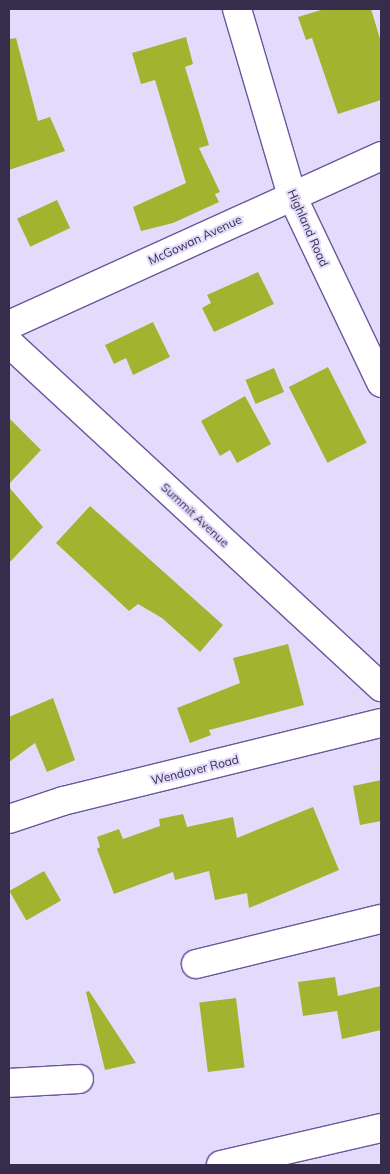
<!DOCTYPE html>
<html>
<head>
<meta charset="utf-8">
<style>
  body { margin:0 }
  #map { position:relative; width:390px; height:1174px; overflow:hidden; background:#e3dbfb; font-family:Mulish,sans-serif }
  div>[style] { position:absolute }
  [style*='--x'] { left:calc(var(--x)*1px); top:calc(var(--y)*1px); width:calc(var(--w)*1px); rotate:calc(var(--a)*1deg) }
  .building>* { inset:0; background:#a2b330; transform-origin:0 0 }
  .roads { filter:drop-shadow(1px 0 #6c569b) drop-shadow(-1px 0 #6c569b) drop-shadow(0 1px #6c569b) drop-shadow(0 -1px #6c569b) }
  .minor>* { height:28px; margin:-14px; padding:0 14px; transform-origin:14px; border-radius:14px; background:#fff }
  .major>* { height:28px; margin:-14px; padding:0 14px; transform-origin:14px; border-radius:14px; background:#fff }
  span { translate:-50% -50%; white-space:nowrap; text-align:center; line-height:1.15; -webkit-text-stroke:4px #e3dbfb; paint-order:stroke }
  .street-label { font-size:12px; color:#362d4c }
  .frame { position:absolute; inset:0; border:10px solid #362d4c; pointer-events:none }
</style>
</head>
<body>
<div id="map">
  <div class="building">
    <i style="clip-path:polygon(324px 9px,371px 9px,381px 42px,381px 100px,338px 114px,312px 38px,306px 40px,298px 17px)"></i>
    <i style="clip-path:polygon(186px 37px,193px 64px,185px 67px,209px 145px,199px 148px,220px 192px,215px 194px,219px 202px,173px 223px,141px 231px,133px 207px,186px 183px,155px 80px,141px 84px,132px 53px)"></i>
    <i style="clip-path:polygon(16px 38px,38px 121px,50px 117px,65px 151px,9px 170px,9px 39px)"></i>
    <i style="left:57px;top:200px;width:31px;height:44px;rotate:65deg"></i>
    <i style="clip-path:polygon(258px 272px,274px 304px,214px 332px,202px 308px,211px 303px,207px 295px)"></i>
    <i style="clip-path:polygon(153px 322px,170px 357px,133px 375px,126px 358px,114px 364px,105px 345px)"></i>
    <i style="left:328px;top:367px;width:85px;height:44px;rotate:63deg"></i>
    <i style="left:274px;top:368px;width:26px;height:31px;rotate:67deg"></i>
    <i style="clip-path:polygon(245px 396px,271px 444px,237px 463px,230px 450px,220px 456px,201px 421px)"></i>
    <i style="clip-path:polygon(9px 418px,41px 450px,9px 484px)"></i>
    <i style="clip-path:polygon(9px 487px,43px 527px,9px 563px)"></i>
    <i style="clip-path:polygon(90px 506px,223px 625px,200px 652px,162px 618px,138px 604px,129px 611px,56px 543px)"></i>
    <i style="clip-path:polygon(288px 644px,304px 705px,209px 730px,211px 735px,190px 743px,177px 708px,240px 683px,233px 658px)"></i>
    <i style="clip-path:polygon(53px 698px,75px 760px,47px 772px,35px 743px,9px 762px,9px 717px)"></i>
    <i style="clip-path:polygon(381px 780px,381px 821px,360px 825px,353px 786px)"></i>
    <i style="clip-path:polygon(313px 807px,339px 870px,249px 908px,247px 893px,215px 900px,209px 871px,175px 880px,173px 872px,114px 894px,97px 849px,100px 847px,97px 837px,119px 829px,123px 839px,160px 826px,159px 819px,183px 814px,187px 827px,233px 817px,237px 838px)"></i>
    <i style="left:44px;top:871px;width:34px;height:40px;rotate:60deg"></i>
    <i style="clip-path:polygon(335px 977px,338px 996px,381px 986px,381px 1030px,342px 1039px,337px 1011px,303px 1016px,298px 982px)"></i>
    <i style="clip-path:polygon(89px 991px,136px 1063px,105px 1070px,86px 992px)"></i>
    <i style="left:236px;top:998px;width:70px;height:37px;rotate:83deg"></i>
  </div>
  <div class="roads">
    <div class="minor">
      <i style="--x:237;--y:9;--w:195;--a:73.6"></i>
      <i style="--x:292;--y:196;--w:207;--a:64.5"></i>
      <i style="--x:9;--y:325;--w:409;--a:-24.4"></i>
      <i style="--x:9;--y:343;--w:507;--a:42.76"></i>
      <i style="--x:9;--y:819;--w:57;--a:-18.4"></i>
      <i style="--x:63;--y:801;--w:327;--a:-13.8"></i>
      <i style="--x:196;--y:964;--w:190;--a:-13.7"></i>
      <i style="--x:9;--y:1083;--w:70;--a:-3.3"></i>
    </div>
    <div class="major">
      <i style="--x:221;--y:1165;--w:164;--a:-13"></i>
    </div>
  </div>
  <div class="street-label">
    <span style="left:308px;top:228px;rotate:66deg">Highland Road</span>
    <span style="left:195px;top:240px;rotate:-25deg">McGowan Avenue</span>
    <span style="left:195px;top:515px;rotate:43deg">Summit Avenue</span>
    <span style="left:195px;top:770px;rotate:-14deg">Wendover Road</span>
  </div>
  <div class="frame"></div>
</div>
</body>
</html>
